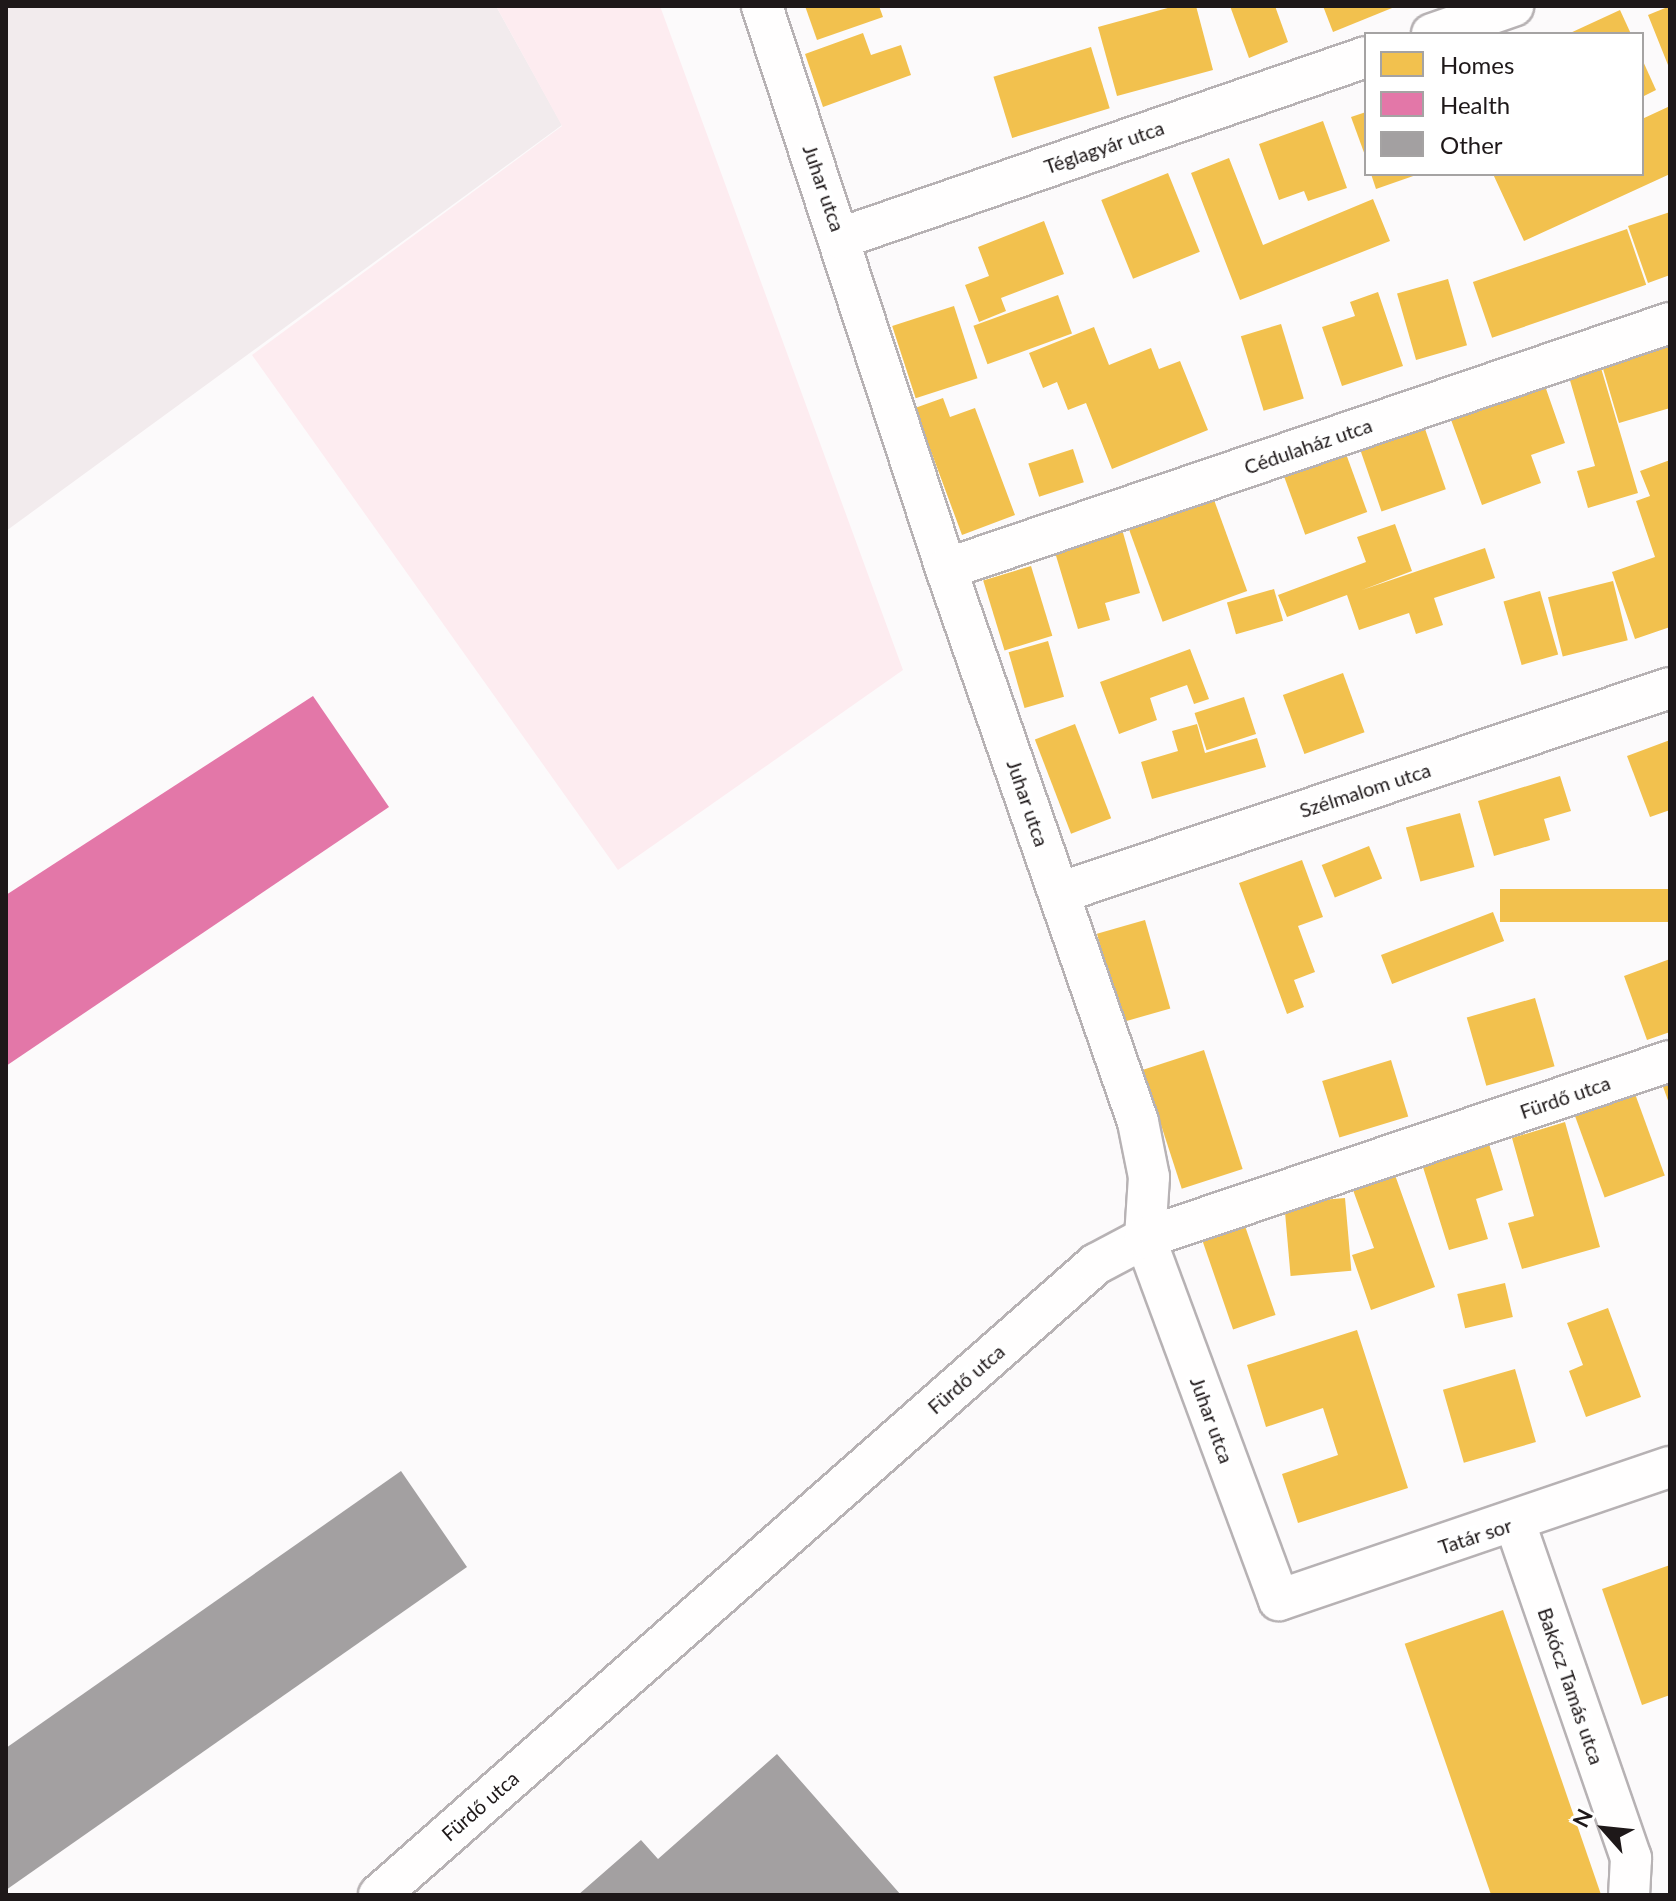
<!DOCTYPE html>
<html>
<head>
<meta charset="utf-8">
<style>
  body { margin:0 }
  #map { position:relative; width:1676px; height:1901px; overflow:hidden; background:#fcfafb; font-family:Lato,sans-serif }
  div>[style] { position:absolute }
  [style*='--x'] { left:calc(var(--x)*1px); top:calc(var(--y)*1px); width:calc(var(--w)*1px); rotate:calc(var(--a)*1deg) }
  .built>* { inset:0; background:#f2ebed }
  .green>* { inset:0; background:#fdecf0 }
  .homes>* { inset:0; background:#f2c14e; transform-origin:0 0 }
  .health>* { inset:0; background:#e377a8 }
  .building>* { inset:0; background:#a3a0a1 }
  .roads { filter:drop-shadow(2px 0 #b7b2b4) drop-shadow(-2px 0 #b7b2b4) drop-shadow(0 2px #b7b2b4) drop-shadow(0 -2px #b7b2b4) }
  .street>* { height:40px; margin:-20px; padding:0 20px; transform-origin:20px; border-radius:20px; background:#fffefe }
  span { translate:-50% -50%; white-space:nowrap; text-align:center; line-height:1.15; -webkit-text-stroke:8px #fff; paint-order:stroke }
  .street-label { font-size:20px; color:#1e1819 }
  .frame { position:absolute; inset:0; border:8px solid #1e1819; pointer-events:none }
  .legend { position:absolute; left:1364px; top:32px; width:280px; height:144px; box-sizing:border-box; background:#fff; border:2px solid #a5a3a3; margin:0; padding:10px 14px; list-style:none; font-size:24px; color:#1e1819 }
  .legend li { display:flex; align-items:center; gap:16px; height:40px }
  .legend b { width:40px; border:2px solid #a5a3a3 }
  .north { position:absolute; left:1564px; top:1789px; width:80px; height:80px; -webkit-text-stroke:6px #fff; paint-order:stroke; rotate:297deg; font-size:22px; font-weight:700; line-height:32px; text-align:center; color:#1e1819 }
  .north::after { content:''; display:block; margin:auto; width:28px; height:36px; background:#1e1819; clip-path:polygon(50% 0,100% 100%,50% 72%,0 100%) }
</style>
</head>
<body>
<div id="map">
  <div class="built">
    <i style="clip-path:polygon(6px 6px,496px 6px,562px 125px,6px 531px)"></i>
  </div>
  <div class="green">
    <i style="clip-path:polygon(496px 6px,660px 6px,903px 670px,618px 870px,252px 355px,562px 126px)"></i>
  </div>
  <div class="homes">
    <i style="clip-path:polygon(805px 6px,879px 6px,883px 17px,817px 40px)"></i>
    <i style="clip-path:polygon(1175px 6px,1196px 6px,1213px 70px,1117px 96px,1098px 27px)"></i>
    <i style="clip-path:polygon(1230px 6px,1275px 6px,1288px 42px,1249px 58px)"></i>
    <i style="clip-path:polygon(1323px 6px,1397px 6px,1333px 32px)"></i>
    <i style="clip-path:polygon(1670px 6px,1670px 70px,1648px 15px)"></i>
    <i style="clip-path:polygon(1620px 10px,1631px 34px,1568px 34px)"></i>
    <i style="clip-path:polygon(863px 33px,871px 55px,901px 45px,911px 75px,823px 107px,805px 54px)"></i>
    <i style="left:1091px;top:47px;width:64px;height:102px;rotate:73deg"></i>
    <i style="clip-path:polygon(1642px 59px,1656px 90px,1642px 97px)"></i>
    <i style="clip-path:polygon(1670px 106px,1670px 174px,1524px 241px,1493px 174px,1642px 174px,1642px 119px)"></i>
    <i style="clip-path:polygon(1366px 112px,1366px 158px,1351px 117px)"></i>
    <i style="clip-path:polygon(1323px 121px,1347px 188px,1308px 201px,1304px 191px,1279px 200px,1259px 144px)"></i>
    <i style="clip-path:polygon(1229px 158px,1263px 245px,1373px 199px,1390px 241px,1240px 300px,1191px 173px)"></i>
    <i style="left:1168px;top:173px;width:85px;height:72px;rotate:68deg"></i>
    <i style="clip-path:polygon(1371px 174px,1419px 174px,1376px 189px)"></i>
    <i style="clip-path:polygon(1670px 212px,1670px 275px,1648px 283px,1628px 226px)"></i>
    <i style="clip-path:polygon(1044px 221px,1064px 274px,1001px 298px,1006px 311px,979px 322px,965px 285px,989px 276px,978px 247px)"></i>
    <i style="left:1627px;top:229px;width:59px;height:163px;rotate:71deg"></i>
    <i style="left:1448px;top:279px;width:69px;height:53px;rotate:74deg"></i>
    <i style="clip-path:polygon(1378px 292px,1403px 366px,1342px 386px,1322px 327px,1355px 316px,1350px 302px)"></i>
    <i style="left:1058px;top:295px;width:41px;height:90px;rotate:70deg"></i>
    <i style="left:954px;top:306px;width:76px;height:65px;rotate:72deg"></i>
    <i style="left:1281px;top:324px;width:78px;height:42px;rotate:73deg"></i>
    <i style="clip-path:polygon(1094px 327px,1109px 365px,1151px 348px,1159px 369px,1180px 361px,1208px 430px,1112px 469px,1086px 403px,1068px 410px,1057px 382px,1043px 388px,1029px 353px)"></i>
    <i style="clip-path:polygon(1670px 341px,1670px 408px,1619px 423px,1601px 362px)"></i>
    <i style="clip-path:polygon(1601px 368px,1638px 493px,1588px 508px,1577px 471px,1595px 466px,1569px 377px)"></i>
    <i style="clip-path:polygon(1544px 383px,1565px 443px,1531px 455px,1541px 483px,1482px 505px,1450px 417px)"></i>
    <i style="clip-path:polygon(943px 398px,950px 417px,975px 408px,1015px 515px,962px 535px,915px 408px)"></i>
    <i style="left:1424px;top:426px;width:67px;height:68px;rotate:71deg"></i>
    <i style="left:1073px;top:449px;width:35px;height:47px;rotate:72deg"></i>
    <i style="left:1345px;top:451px;width:65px;height:66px;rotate:70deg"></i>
    <i style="clip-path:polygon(1670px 460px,1670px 627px,1635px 639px,1612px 572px,1655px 557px,1636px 501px,1650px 496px,1640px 471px)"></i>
    <i style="left:1213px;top:497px;width:100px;height:90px;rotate:70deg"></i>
    <i style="clip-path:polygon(1395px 524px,1412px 571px,1362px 590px,1485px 548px,1495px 578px,1434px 598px,1443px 625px,1416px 634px,1409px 613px,1359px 630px,1347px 595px,1287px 617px,1278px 595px,1366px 562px,1357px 537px)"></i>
    <i style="clip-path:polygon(1122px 529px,1140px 593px,1105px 603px,1110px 620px,1078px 629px,1054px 549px)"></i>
    <i style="left:1031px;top:566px;width:73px;height:50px;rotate:73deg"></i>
    <i style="left:1613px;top:581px;width:61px;height:67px;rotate:76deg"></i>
    <i style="left:1274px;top:589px;width:33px;height:49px;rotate:74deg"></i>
    <i style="left:1540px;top:591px;width:66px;height:38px;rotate:74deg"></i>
    <i style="left:1048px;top:641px;width:58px;height:41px;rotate:74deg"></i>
    <i style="clip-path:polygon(1190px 649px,1209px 699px,1194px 704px,1187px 685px,1150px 698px,1157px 720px,1119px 734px,1100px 682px)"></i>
    <i style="left:1343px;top:673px;width:63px;height:64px;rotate:70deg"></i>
    <i style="left:1244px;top:697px;width:39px;height:52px;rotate:72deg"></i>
    <i style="left:1075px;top:724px;width:101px;height:43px;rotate:69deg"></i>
    <i style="clip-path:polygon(1197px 724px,1205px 753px,1257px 738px,1266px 767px,1152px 799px,1141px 762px,1178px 751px,1172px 731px)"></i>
    <i style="clip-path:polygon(1670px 740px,1670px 810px,1650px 817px,1627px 756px)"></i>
    <i style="clip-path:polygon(1560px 776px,1571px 811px,1544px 819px,1550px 840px,1494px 856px,1478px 801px)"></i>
    <i style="left:1460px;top:813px;width:56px;height:56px;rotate:75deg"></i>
    <i style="left:1369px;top:846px;width:35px;height:51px;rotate:68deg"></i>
    <i style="clip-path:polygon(1302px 860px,1323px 917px,1298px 926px,1315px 972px,1294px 980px,1304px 1007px,1287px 1014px,1239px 883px)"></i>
    <i style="left:1670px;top:889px;width:33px;height:170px;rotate:90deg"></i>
    <i style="left:1493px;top:912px;width:31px;height:120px;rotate:69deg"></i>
    <i style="left:1145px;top:920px;width:92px;height:50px;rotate:74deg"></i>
    <i style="clip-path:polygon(1670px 959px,1670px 1032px,1647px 1040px,1624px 976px)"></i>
    <i style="left:1535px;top:998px;width:71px;height:71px;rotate:74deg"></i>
    <i style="left:1204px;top:1050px;width:125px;height:64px;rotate:72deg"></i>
    <i style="left:1391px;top:1060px;width:59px;height:72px;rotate:73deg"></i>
    <i style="clip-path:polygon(1670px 1081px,1670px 1106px,1662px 1084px)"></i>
    <i style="left:1634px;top:1091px;width:90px;height:64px;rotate:70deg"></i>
    <i style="clip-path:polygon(1565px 1122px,1600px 1247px,1522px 1269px,1508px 1223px,1534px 1216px,1512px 1138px)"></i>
    <i style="clip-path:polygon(1489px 1144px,1503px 1190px,1476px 1199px,1488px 1239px,1449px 1250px,1422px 1164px)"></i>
    <i style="clip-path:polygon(1395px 1175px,1435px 1287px,1371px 1310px,1352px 1255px,1374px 1248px,1353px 1190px)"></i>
    <i style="left:1345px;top:1198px;width:73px;height:61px;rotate:85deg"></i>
    <i style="left:1245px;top:1226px;width:94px;height:45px;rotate:71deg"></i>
    <i style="left:1505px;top:1283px;width:35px;height:49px;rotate:77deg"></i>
    <i style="clip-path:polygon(1608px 1308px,1641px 1397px,1586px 1417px,1569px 1371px,1583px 1365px,1567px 1323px)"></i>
    <i style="clip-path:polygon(1357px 1330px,1408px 1488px,1298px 1523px,1282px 1474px,1338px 1455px,1323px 1408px,1266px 1427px,1247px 1365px)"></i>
    <i style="left:1515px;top:1369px;width:76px;height:75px;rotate:74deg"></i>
    <i style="clip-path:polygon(1670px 1565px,1670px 1695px,1642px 1705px,1602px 1589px)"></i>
    <i style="left:1503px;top:1610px;width:301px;height:104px;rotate:71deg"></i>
  </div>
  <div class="health">
    <i style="clip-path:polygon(313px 696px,389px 807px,6px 1066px,6px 895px)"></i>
  </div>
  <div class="building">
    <i style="clip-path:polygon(401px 1471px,467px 1567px,6px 1890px,6px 1748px)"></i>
    <i style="clip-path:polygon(777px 1754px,901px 1895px,578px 1895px,641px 1840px,658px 1859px)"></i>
  </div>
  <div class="roads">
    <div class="street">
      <i style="--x:762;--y:6;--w:592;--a:71.9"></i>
      <i style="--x:946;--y:569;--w:585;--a:70.85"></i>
      <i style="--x:1138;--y:1122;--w:56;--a:78.7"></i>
      <i style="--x:1149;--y:1177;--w:61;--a:93.8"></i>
      <i style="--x:1145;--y:1238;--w:386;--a:69.7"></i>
      <i style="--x:1279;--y:1600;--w:413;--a:-18.8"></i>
      <i style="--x:1432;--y:34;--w:86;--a:-19.1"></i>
      <i style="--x:841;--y:238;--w:555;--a:-19.02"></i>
      <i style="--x:946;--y:569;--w:765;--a:-18.77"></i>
      <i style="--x:1059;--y:893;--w:644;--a:-18.55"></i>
      <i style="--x:1515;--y:1523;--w:355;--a:70.9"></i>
      <i style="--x:1631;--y:1858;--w:37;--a:93"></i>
      <i style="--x:379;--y:1895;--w:955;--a:-41.35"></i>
      <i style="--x:1096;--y:1264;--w:55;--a:-28"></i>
      <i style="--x:1145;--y:1238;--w:554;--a:-18.63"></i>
    </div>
  </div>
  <div class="street-label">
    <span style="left:1104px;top:147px;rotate:-19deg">Téglagyár utca</span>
    <span style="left:824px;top:188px;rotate:71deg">Juhar utca</span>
    <span style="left:1308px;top:446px;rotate:-19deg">Cédulaház utca</span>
    <span style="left:1365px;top:790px;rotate:-18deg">Szélmalom utca</span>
    <span style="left:1028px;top:803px;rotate:71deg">Juhar utca</span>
    <span style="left:1565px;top:1097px;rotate:-19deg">Fürdő utca</span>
    <span style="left:966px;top:1379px;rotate:-41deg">Fürdő utca</span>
    <span style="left:1212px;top:1420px;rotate:70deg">Juhar utca</span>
    <span style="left:1475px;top:1536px;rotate:-18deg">Tatár sor</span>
    <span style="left:1571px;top:1686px;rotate:71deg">Bakócz Tamás utca</span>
    <span style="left:480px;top:1806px;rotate:-41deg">Fürdő utca</span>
  </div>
  <div class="frame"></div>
  <ul class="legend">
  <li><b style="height:22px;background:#f2c14e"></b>Homes</li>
  <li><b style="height:22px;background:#e377a8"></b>Health</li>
  <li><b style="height:22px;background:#a3a0a1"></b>Other</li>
  </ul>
  <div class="north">N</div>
</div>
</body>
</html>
